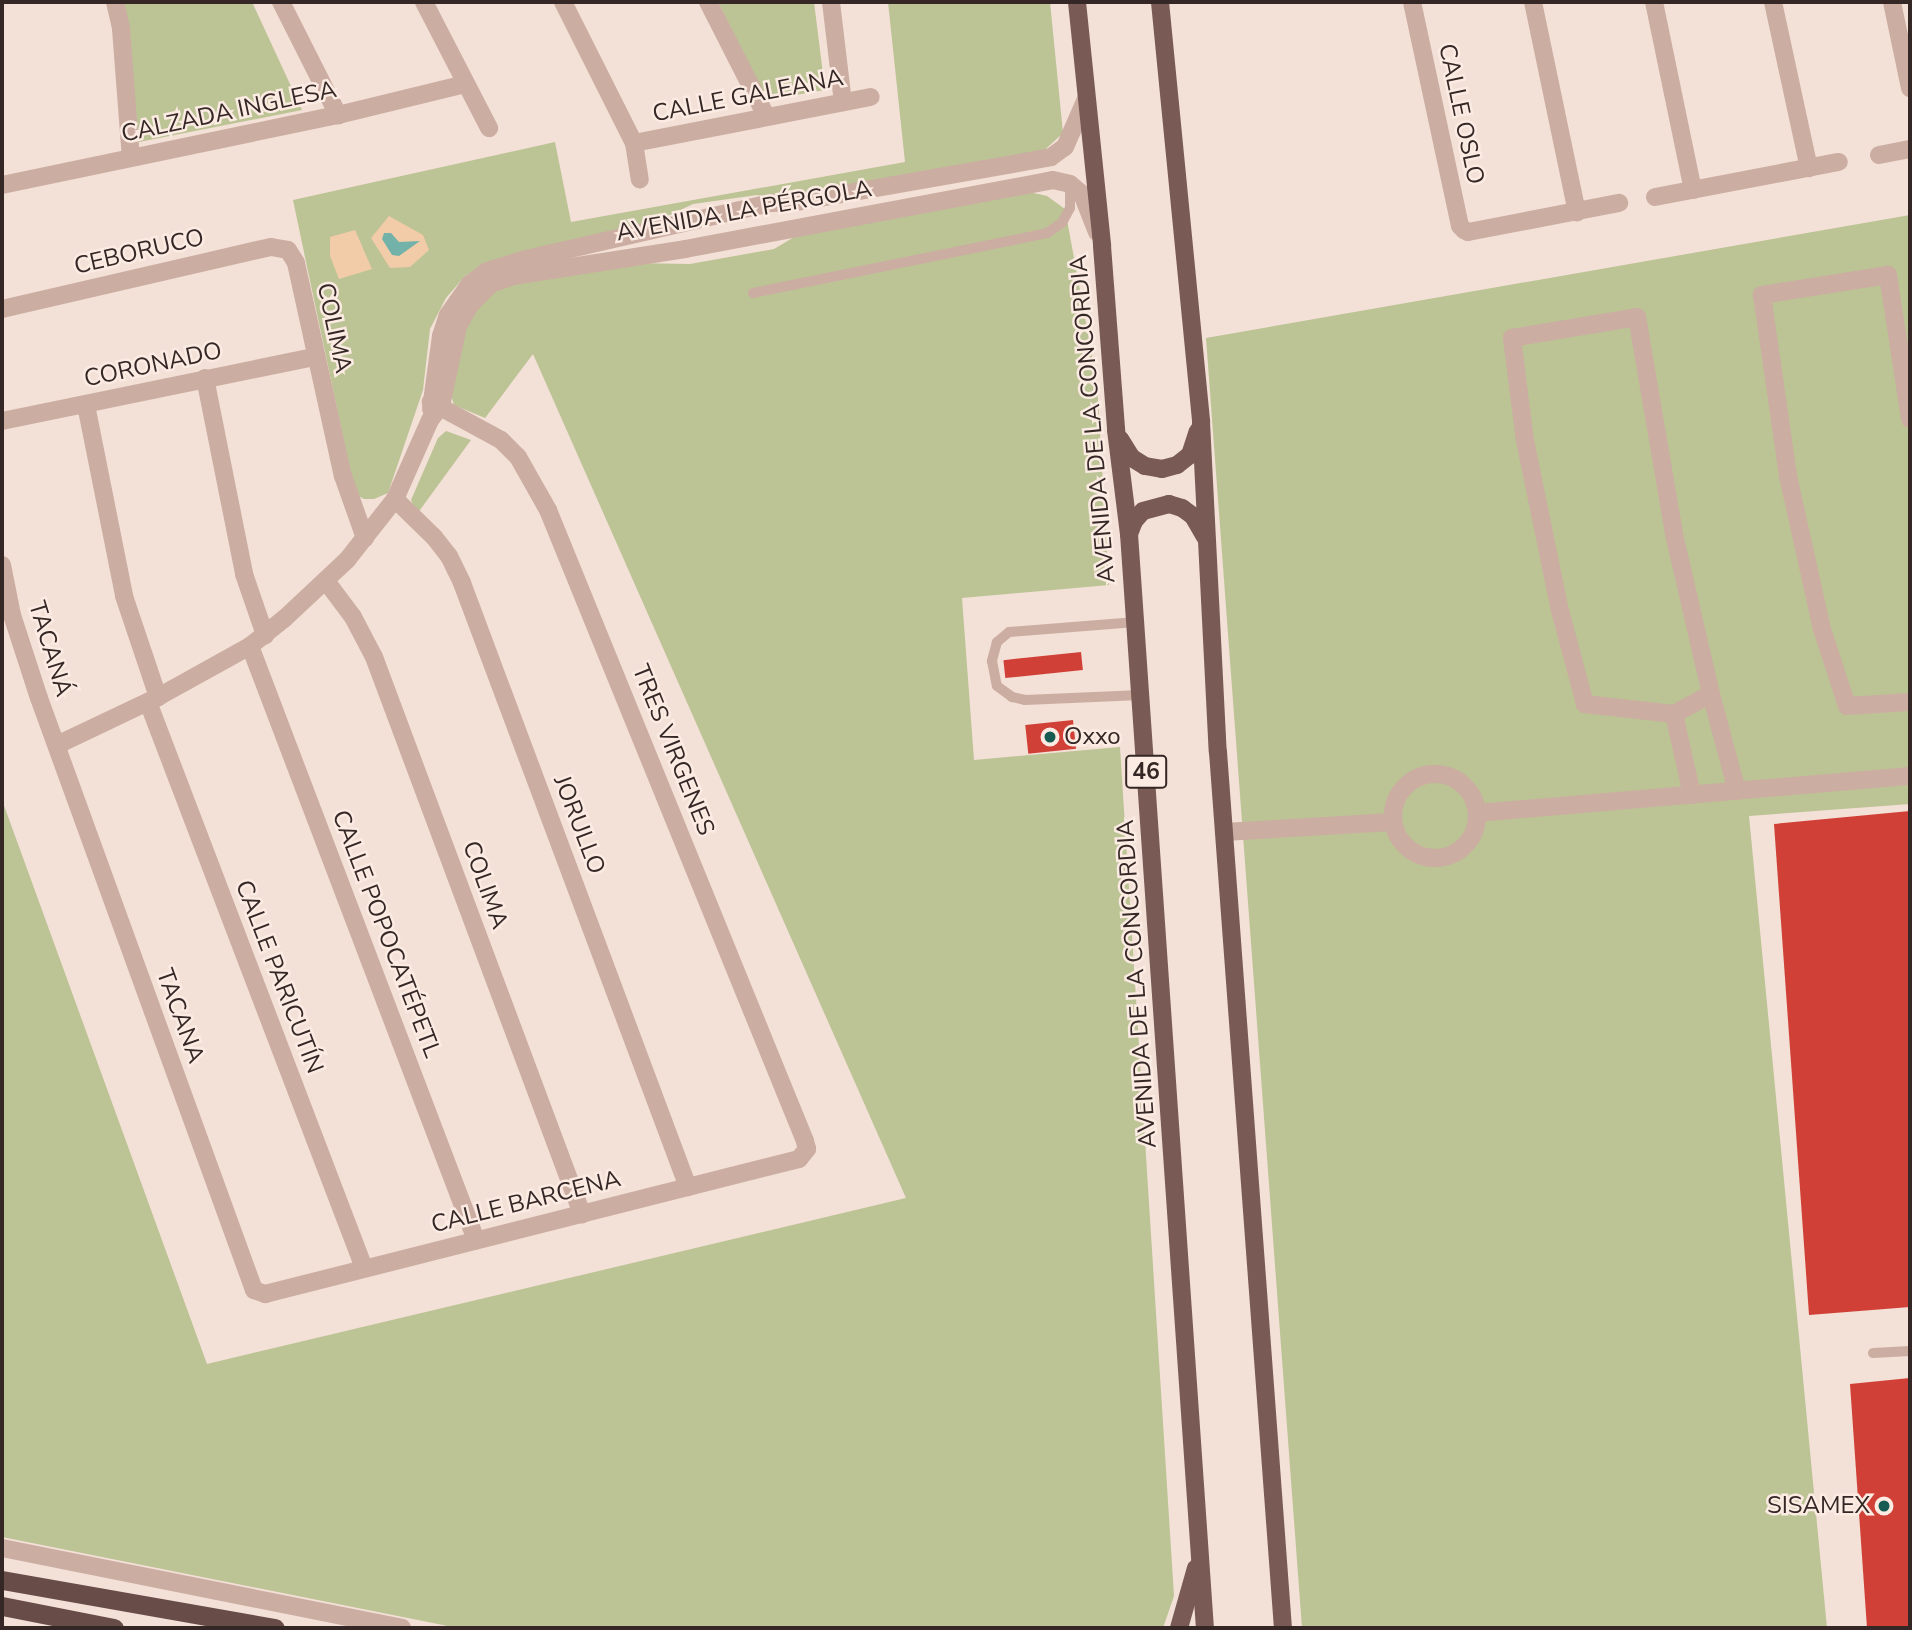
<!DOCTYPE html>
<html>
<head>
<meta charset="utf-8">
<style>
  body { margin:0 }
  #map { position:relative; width:1912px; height:1630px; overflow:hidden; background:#f3e0d6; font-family:"Nunito Sans",sans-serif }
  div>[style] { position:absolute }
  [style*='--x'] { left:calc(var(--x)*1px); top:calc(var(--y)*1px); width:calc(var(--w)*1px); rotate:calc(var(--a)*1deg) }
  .green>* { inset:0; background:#bcc395 }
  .sand>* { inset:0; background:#f2cca9 }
  .water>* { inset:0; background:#73b2a9 }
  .building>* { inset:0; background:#d14037; transform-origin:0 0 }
  .service>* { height:10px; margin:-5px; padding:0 5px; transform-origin:5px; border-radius:5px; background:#ccada2 }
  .minor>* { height:18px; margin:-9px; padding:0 9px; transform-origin:9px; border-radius:9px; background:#ccada2 }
  .tertiary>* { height:18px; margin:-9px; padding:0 9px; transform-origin:9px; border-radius:9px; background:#ccada2 }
  .tertiary>.ring { margin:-9px; padding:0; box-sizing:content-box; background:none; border:18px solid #ccada2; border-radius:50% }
  .primary>* { height:18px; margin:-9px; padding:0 9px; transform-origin:9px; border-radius:9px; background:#795a54 }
  .trunk>* { height:19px; margin:-9.5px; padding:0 9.5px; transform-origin:9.5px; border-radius:9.5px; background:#684c48 }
  .dots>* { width:19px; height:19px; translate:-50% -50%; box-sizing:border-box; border:4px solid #fbebe3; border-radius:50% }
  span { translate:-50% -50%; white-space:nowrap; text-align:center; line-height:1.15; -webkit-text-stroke:5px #fbebe3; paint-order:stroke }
  .shield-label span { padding:2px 5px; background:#fbebe3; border:2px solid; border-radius:5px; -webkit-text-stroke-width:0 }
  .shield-label { font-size:23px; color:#352725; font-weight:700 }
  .street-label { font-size:24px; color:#352725 }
  .poi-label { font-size:24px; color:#352725 }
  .left { translate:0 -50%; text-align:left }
  .right { translate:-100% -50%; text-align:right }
  .frame { position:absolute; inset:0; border:4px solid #352725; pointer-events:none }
</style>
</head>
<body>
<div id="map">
  <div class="green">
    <i style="clip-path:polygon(124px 2px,252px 2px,302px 110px,139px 142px)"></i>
    <i style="clip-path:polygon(718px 2px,814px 2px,825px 90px,766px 100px)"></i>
    <i style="clip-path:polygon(888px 2px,1050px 2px,1063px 133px,1037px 157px,786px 199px,757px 195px,693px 204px,636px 231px,487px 263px,465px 276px,446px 298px,430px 329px,423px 390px,388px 493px,374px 499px,364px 499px,355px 494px,293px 200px,555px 142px,571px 222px,905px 162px)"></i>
    <i style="clip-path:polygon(1025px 191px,1047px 196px,1065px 209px,1097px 383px,1109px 585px,962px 598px,974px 760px,1120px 747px,1174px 1596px,1163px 1628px,458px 1628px,2px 1537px,2px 800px,207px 1364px,906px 1198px,533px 354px,485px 418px,454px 405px,451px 395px,464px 325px,492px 292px,510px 284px,632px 263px,690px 264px,774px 249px,806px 230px)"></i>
    <i style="clip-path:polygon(1910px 215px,1910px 804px,1749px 816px,1827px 1628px,1302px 1628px,1206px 338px)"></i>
    <i style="clip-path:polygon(446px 431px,471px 440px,417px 514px,411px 500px,438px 438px)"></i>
  </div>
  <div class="sand">
    <i style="clip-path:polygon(389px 216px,423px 235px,429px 250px,410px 267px,390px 268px,371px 238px)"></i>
    <i style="clip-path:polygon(355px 230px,372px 269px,339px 279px,330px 256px,330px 237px)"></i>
  </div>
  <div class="water">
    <i style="clip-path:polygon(384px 233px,391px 233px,399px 242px,420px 241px,399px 256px,392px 255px,382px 239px)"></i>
  </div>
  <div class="building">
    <i style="left:1081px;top:652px;width:18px;height:78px;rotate:84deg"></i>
    <i style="left:1073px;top:720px;width:29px;height:48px;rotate:84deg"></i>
    <i style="clip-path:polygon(1910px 811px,1910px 1307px,1809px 1315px,1774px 824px)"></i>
    <i style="clip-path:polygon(1910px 1378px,1910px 1628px,1867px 1628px,1850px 1384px)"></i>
  </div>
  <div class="service">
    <i style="--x:753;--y:293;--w:300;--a:-11.5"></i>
    <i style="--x:1047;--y:233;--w:18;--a:-34"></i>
    <i style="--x:1062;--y:223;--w:17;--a:-62"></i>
    <i style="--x:1070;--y:208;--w:24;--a:-90"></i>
    <i style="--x:1136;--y:622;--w:127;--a:175.5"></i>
    <i style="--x:1009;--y:632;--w:16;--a:140"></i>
    <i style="--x:997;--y:642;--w:20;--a:105"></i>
    <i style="--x:992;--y:661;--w:25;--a:79"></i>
    <i style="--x:997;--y:686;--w:19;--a:36"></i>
    <i style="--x:1012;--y:697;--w:13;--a:13"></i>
    <i style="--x:1025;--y:700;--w:116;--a:-2.5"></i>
    <i style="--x:1873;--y:1353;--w:37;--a:-3"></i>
  </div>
  <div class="minor">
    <i style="--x:115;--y:2;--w:28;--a:77"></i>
    <i style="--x:121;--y:29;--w:129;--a:85.6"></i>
    <i style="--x:281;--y:2;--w:127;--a:63.2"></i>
    <i style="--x:424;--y:2;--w:142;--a:62.7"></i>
    <i style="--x:563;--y:2;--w:158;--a:63.3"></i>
    <i style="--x:634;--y:143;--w:37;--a:81"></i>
    <i style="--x:708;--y:2;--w:128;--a:63"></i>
    <i style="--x:831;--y:2;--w:101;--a:83.2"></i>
    <i style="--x:1412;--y:2;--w:229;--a:77.9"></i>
    <i style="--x:1460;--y:226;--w:6;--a:45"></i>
    <i style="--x:1464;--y:230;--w:4;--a:27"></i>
    <i style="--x:1468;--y:232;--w:154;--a:-10.9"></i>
    <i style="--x:1533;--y:2;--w:215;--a:78.2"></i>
    <i style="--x:1654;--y:2;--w:192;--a:78.3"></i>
    <i style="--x:1773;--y:2;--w:170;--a:77.8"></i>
    <i style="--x:1892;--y:2;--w:88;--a:78.2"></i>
    <i style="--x:634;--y:143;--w:241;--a:-11"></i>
    <i style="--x:1879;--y:155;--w:32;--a:-11"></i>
    <i style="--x:2;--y:185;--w:343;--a:-11.8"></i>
    <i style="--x:338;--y:115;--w:131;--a:-13.7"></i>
    <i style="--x:1655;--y:197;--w:187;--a:-10.8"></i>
    <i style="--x:2;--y:309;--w:276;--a:-13"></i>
    <i style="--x:271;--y:247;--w:17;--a:10"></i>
    <i style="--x:288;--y:250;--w:15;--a:58"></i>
    <i style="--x:296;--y:263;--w:218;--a:77.6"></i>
    <i style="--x:343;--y:476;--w:66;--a:70.5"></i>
    <i style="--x:205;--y:378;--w:200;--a:78.7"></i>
    <i style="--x:244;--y:574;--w:65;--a:71"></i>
    <i style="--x:86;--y:405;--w:195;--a:78.7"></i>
    <i style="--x:124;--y:596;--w:107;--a:71.4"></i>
    <i style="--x:431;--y:409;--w:74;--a:-82.2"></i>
    <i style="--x:441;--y:336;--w:22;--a:-72"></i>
    <i style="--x:448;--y:315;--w:38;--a:-55"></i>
    <i style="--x:470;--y:284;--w:21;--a:-37"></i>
    <i style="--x:487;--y:271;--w:37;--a:-17"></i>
    <i style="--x:522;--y:260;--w:254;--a:-12.9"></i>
    <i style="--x:770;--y:203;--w:27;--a:-2"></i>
    <i style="--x:797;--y:202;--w:258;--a:-10"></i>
    <i style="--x:1051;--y:157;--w:17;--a:-36"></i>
    <i style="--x:1065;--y:147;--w:52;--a:-66.4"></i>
    <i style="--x:1910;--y:419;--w:146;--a:-98.7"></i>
    <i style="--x:1888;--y:275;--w:128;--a:171"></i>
    <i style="--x:1762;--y:295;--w:183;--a:81.8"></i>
    <i style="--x:1788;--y:476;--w:157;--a:77.5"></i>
    <i style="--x:1822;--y:629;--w:81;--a:72"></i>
    <i style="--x:1847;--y:706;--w:63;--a:-3.6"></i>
    <i style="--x:2;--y:421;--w:319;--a:-11.6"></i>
    <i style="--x:395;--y:499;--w:54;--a:44.3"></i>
    <i style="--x:434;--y:537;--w:24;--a:52"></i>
    <i style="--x:449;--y:556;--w:30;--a:64"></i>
    <i style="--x:462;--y:583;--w:645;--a:69.49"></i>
    <i style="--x:2;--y:565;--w:51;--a:78.7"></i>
    <i style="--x:12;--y:615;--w:87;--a:72"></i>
    <i style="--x:39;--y:698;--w:630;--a:70.04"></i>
    <i style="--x:254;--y:1290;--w:12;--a:20"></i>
    <i style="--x:265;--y:1294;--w:551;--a:-14.19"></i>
    <i style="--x:799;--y:1159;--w:13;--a:-51"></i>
    <i style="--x:807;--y:1149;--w:8;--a:-104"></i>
    <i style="--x:805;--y:1141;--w:681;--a:-112.16"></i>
    <i style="--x:548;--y:510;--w:61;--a:-119.5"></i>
    <i style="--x:518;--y:457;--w:24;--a:-135"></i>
    <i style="--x:501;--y:440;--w:80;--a:-151.5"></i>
    <i style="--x:326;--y:581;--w:45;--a:53.1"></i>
    <i style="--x:353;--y:617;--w:45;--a:62.3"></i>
    <i style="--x:374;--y:657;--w:595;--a:69.52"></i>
    <i style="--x:250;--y:646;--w:636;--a:69.17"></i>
    <i style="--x:148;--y:702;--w:606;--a:69.11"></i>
    <i style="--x:1674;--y:714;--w:90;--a:-173.6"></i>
    <i style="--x:1585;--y:704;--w:96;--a:-105"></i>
    <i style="--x:1560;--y:611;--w:174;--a:-101.6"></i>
    <i style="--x:1525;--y:441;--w:104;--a:-97.2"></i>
    <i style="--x:1512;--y:338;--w:127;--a:-9.5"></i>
    <i style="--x:1637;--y:317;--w:220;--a:80.3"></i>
    <i style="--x:1674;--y:534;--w:164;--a:77"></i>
    <i style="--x:57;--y:745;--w:112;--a:-25.4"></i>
    <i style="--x:158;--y:697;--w:105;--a:-29"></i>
    <i style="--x:250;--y:646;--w:45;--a:-38.7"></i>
    <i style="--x:285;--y:618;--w:85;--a:-43.1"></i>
    <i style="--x:347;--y:560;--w:78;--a:-51.8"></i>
    <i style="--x:395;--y:499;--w:86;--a:-66.1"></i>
    <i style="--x:430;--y:420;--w:18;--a:-52"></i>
    <i style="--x:441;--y:406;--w:82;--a:-78"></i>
    <i style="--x:458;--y:326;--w:24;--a:-60"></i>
    <i style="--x:470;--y:305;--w:29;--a:-46"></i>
    <i style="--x:490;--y:284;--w:24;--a:-19"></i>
    <i style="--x:513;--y:276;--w:174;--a:-8.9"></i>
    <i style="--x:685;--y:249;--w:374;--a:-10.6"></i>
    <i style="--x:1053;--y:180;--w:17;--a:13"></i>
    <i style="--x:1070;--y:184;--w:16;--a:40"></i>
    <i style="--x:1082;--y:194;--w:41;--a:68.5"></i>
    <i style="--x:1692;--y:795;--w:83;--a:-102.5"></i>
    <i style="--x:1674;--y:714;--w:42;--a:-28.4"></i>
    <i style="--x:1711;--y:694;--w:100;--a:75"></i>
  </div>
  <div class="tertiary">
    <i class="ring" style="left:1393px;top:774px;width:66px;height:66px"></i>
    <i style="--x:1477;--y:813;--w:435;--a:-4.9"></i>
    <i style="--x:1224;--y:832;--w:168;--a:-3.4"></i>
    <i style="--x:2;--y:1548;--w:408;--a:11.3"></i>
  </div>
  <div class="primary">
    <i style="--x:1077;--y:2;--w:245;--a:84.1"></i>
    <i style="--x:1102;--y:246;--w:185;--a:85.6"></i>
    <i style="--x:1116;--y:430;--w:105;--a:82.9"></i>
    <i style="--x:1129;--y:534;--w:1097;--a:86.03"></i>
    <i style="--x:1160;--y:2;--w:422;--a:84.4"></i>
    <i style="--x:1201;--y:422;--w:330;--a:87.1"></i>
    <i style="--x:1218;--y:752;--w:878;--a:85.76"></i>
    <i style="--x:1120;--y:439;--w:22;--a:58"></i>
    <i style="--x:1132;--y:458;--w:15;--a:32"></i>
    <i style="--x:1145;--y:466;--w:17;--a:10"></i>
    <i style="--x:1162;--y:469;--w:16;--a:-15"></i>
    <i style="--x:1177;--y:465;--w:16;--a:-38"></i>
    <i style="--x:1190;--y:455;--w:25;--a:-72"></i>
    <i style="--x:1129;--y:534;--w:14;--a:-69"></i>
    <i style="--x:1134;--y:521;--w:13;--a:-48"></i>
    <i style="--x:1143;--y:511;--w:27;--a:-15"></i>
    <i style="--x:1169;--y:504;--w:14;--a:17"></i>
    <i style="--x:1182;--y:508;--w:14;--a:36"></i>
    <i style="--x:1193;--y:516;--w:24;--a:60"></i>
    <i style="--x:1179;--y:1628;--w:62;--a:-74.2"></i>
  </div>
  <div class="trunk">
    <i style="--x:2;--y:1580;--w:277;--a:10"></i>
    <i style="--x:2;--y:1606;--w:114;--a:11.1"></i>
  </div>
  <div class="dots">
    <i style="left:1050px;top:737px;background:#175a52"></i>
    <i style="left:1884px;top:1506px;background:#175a52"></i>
  </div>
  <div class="shield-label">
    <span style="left:1146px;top:772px">46</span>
  </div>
  <div class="street-label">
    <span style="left:748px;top:96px;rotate:-11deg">CALLE GALEANA</span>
    <span style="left:229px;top:112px;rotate:-12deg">CALZADA INGLESA</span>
    <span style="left:1461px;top:114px;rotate:78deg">CALLE OSLO</span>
    <span style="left:744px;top:211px;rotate:-10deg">AVENIDA LA PÉRGOLA</span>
    <span style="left:139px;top:252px;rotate:-13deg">CEBORUCO</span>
    <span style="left:334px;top:328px;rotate:78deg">COLIMA</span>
    <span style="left:153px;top:365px;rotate:-12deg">CORONADO</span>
    <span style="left:1093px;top:419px;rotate:-95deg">AVENIDA DE LA CONCORDIA</span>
    <span style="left:50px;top:649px;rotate:73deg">TACANÁ</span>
    <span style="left:673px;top:750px;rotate:68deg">TRES VIRGENES</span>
    <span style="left:579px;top:825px;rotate:69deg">JORULLO</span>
    <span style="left:485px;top:885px;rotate:70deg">COLIMA</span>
    <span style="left:386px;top:934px;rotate:69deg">CALLE POPOCATÉPETL</span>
    <span style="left:279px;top:977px;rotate:69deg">CALLE PARICUTÍN</span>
    <span style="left:1137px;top:984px;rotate:-94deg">AVENIDA DE LA CONCORDIA</span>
    <span style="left:180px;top:1016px;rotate:70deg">TACANA</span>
    <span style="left:526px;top:1202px;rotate:-14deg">CALLE BARCENA</span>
  </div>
  <div class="poi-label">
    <span class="left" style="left:1064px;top:737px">Oxxo</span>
    <span class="right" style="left:1870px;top:1506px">SISAMEX</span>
  </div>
  <div class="frame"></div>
</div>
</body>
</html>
